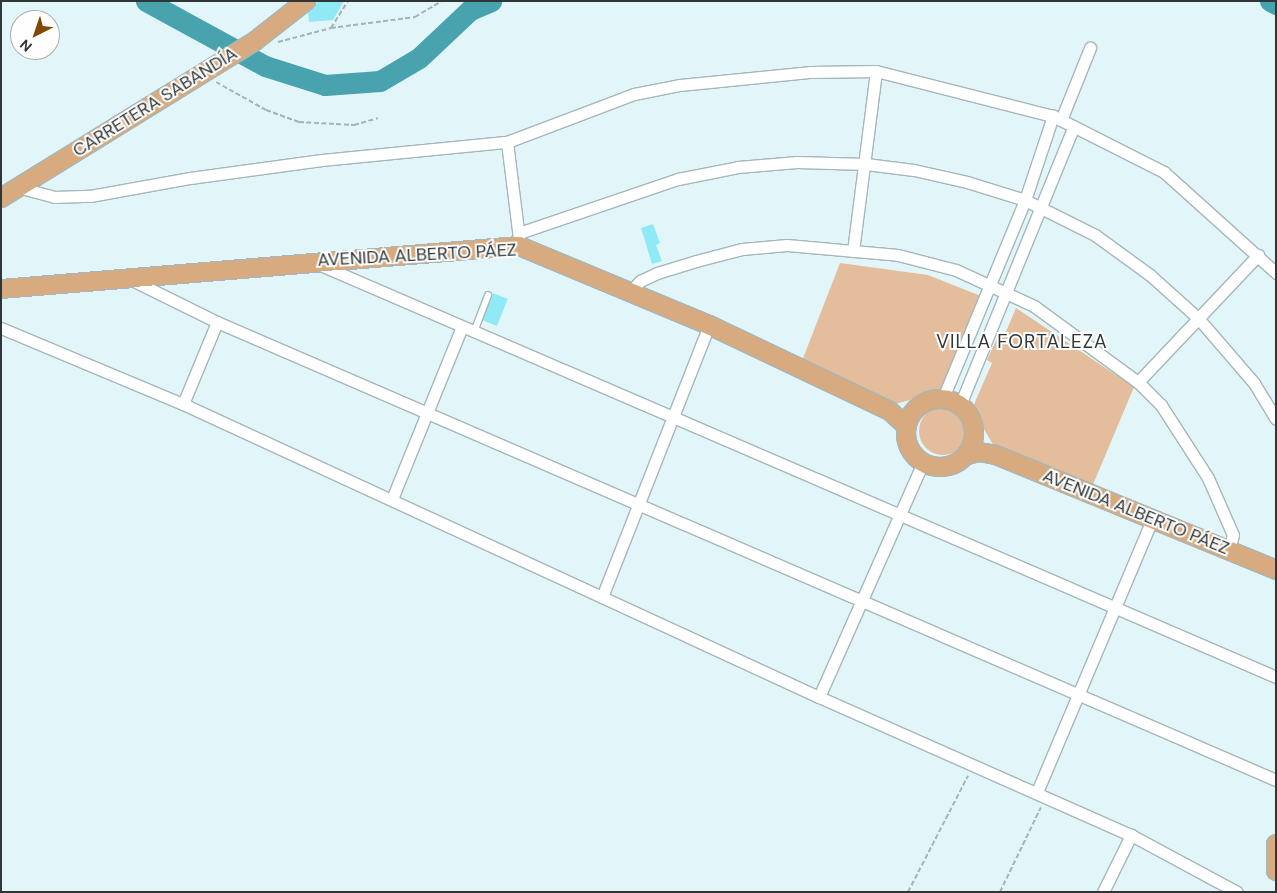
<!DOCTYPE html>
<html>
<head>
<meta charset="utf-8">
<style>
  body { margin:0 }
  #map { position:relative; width:1277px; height:893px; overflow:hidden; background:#e2f5f8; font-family:"DM Sans",sans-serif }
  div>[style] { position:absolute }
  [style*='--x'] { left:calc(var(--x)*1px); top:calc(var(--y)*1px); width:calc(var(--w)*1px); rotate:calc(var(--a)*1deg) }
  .green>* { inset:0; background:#e4bd9d }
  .round { border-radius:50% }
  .river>* { height:21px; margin:-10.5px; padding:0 10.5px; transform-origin:10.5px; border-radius:10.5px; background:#48a3ae }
  .building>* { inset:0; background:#90eaf6; transform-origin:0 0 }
  .path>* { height:2px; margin-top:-1px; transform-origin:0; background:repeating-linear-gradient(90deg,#a4b4b6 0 5px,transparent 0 7.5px) }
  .roads { filter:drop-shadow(1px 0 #a5b7ba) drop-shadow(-1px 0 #a5b7ba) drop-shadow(0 1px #a5b7ba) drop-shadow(0 -1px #a5b7ba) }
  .service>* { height:5.5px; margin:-2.75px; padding:0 2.75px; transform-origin:2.75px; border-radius:2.75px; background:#fff }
  .minor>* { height:11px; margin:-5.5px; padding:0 5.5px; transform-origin:5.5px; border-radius:5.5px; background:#fff }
  .primary>* { height:18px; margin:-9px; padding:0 9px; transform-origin:9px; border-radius:9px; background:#d7aa7f }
  .primary>.ring { margin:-9px; padding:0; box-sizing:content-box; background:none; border:18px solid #d7aa7f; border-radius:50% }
  span { translate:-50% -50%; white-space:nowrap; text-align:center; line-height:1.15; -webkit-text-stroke:4px #fefefe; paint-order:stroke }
  .street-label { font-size:18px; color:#2e3637 }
  .neighbourhood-label { font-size:19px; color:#2e3637; letter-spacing:1px }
  .frame { position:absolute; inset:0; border:2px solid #2e3637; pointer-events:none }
  .north { position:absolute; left:10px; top:10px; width:50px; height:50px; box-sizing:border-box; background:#fefefe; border:1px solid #abaeae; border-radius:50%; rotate:221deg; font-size:14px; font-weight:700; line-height:20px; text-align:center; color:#2e3637 }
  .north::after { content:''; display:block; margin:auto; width:18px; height:22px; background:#814600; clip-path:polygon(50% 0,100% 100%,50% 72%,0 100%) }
</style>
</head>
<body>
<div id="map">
  <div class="green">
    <i style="clip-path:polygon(840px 263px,928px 275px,981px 296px,947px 390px,895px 404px,802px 361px)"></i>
    <i style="clip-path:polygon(1016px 308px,1134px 387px,1092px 487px,994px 446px,972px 409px,992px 363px,987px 360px,1000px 332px,1005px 334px)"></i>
    <i class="round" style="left:919px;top:407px;width:48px;height:48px"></i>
  </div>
  <div class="river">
    <i style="--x:146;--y:1;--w:136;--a:28.6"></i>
    <i style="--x:265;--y:66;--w:63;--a:17.6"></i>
    <i style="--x:325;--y:85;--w:55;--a:-4.2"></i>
    <i style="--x:380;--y:81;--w:45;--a:-30.5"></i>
    <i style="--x:419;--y:58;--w:70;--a:-43.3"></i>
    <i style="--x:470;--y:10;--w:23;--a:-23"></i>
    <i style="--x:1270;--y:1;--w:7;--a:27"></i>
  </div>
  <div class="building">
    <i style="clip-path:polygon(319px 1px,344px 1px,333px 20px,309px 22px,308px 10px)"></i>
    <i style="clip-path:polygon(653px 224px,660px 243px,656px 245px,662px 261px,652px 264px,641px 228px)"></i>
    <i style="left:493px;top:293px;width:16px;height:29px;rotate:22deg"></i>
  </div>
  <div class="path">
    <i style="--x:331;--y:28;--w:85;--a:-7.5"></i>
    <i style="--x:415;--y:17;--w:31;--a:-31"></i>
    <i style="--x:278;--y:42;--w:55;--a:-14.8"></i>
    <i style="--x:331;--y:28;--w:32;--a:-58"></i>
    <i style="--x:216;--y:82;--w:57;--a:29.2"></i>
    <i style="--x:266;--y:110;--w:35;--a:20"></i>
    <i style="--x:299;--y:122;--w:55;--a:3.1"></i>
    <i style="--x:354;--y:125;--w:25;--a:-16"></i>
    <i style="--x:908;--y:892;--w:131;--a:-62.7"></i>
    <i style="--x:1000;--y:892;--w:94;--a:-64.2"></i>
  </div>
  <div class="roads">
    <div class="service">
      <i style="--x:474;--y:332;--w:39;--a:-69"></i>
    </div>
    <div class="minor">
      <i style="--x:1061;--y:120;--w:78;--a:-68.1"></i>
      <i style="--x:507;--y:142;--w:98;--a:82.9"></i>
      <i style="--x:21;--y:188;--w:34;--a:15"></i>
      <i style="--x:54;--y:197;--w:36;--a:-2"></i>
      <i style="--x:90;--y:196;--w:102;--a:-10.2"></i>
      <i style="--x:190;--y:178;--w:133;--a:-7.8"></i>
      <i style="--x:322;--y:160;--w:186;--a:-5.6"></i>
      <i style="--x:507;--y:142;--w:136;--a:-20.7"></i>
      <i style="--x:634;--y:94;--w:47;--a:-11.1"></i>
      <i style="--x:680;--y:85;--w:132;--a:-5.7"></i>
      <i style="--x:811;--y:72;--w:65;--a:-0.9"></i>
      <i style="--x:876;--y:71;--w:183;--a:14.3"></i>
      <i style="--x:1053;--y:116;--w:124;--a:26.8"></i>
      <i style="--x:1164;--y:172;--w:151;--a:42"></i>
      <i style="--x:519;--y:233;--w:168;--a:-18.8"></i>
      <i style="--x:678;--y:179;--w:61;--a:-11.3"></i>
      <i style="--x:738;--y:167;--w:59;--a:-4.8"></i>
      <i style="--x:797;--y:162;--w:69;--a:1.7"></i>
      <i style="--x:866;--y:164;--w:48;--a:7.1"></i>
      <i style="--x:914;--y:170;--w:54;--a:12.8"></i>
      <i style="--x:967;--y:182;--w:61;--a:17.2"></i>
      <i style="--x:1025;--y:200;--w:78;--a:26.6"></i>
      <i style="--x:1095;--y:235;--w:68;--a:36"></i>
      <i style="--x:1150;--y:275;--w:64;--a:41.9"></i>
      <i style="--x:1198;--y:318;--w:86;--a:49.3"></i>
      <i style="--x:1254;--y:383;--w:42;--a:58.6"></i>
      <i style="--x:853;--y:251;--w:181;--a:-82.7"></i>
      <i style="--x:318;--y:264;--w:1043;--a:23.32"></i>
      <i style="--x:132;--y:280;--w:95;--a:26.3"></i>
      <i style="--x:217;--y:322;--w:1154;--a:23.39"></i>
      <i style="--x:631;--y:291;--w:13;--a:-48"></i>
      <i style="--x:640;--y:281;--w:19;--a:-25"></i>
      <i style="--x:657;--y:273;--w:41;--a:-17.1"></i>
      <i style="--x:696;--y:261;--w:48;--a:-14.6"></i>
      <i style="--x:742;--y:249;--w:45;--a:-5.1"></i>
      <i style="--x:787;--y:245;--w:111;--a:5.1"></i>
      <i style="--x:898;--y:255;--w:60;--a:14.5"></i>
      <i style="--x:956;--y:270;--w:86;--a:24.8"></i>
      <i style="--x:1034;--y:306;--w:129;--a:36.2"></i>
      <i style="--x:1138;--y:382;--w:33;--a:45"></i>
      <i style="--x:1161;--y:405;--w:87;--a:57.2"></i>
      <i style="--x:1208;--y:478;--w:62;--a:66.3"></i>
      <i style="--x:1233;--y:535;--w:15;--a:106"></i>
      <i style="--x:1;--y:328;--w:197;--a:22.7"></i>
      <i style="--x:183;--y:404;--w:700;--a:24.74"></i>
      <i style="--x:819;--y:697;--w:341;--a:23.9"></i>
      <i style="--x:1131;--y:835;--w:120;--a:28.3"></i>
      <i style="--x:1138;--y:382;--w:175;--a:-46.6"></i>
      <i style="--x:943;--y:398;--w:214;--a:-67.5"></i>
      <i style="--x:1025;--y:200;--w:89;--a:-71.6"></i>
      <i style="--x:183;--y:404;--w:89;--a:-67.5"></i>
      <i style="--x:960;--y:405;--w:301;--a:-67.8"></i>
      <i style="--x:392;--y:499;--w:186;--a:-67.9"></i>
      <i style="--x:602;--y:597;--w:292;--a:-68.5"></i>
      <i style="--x:819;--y:697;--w:257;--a:-66.1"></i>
      <i style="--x:1037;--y:792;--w:298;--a:-67.1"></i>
      <i style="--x:1103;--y:892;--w:64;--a:-63.8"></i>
    </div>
    <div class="primary">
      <i style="--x:1;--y:198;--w:299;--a:-31.7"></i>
      <i style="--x:255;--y:41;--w:65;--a:-38.1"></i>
      <i style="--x:1;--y:289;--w:520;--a:-4.75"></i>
      <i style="--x:519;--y:246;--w:206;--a:22.6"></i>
      <i style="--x:709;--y:325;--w:200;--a:25.4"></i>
      <i style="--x:890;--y:411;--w:22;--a:43"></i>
      <i class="ring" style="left:906px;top:399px;width:50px;height:50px"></i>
      <i style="--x:967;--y:455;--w:12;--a:-14"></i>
      <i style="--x:979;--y:452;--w:17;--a:10"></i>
      <i style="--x:996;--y:455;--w:303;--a:22.3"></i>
      <i style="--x:1276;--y:844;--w:27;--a:90"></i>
    </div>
  </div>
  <div class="street-label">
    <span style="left:155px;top:102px;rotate:-32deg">CARRETERA SABANDÍA</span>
    <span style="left:417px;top:255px;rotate:-3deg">AVENIDA ALBERTO PÁEZ</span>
    <span style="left:1136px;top:512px;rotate:22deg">AVENIDA ALBERTO PÁEZ</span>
  </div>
  <div class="neighbourhood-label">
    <span style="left:1022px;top:342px">VILLA FORTALEZA</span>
  </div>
  <div class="frame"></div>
  <div class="north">N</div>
</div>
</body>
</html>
